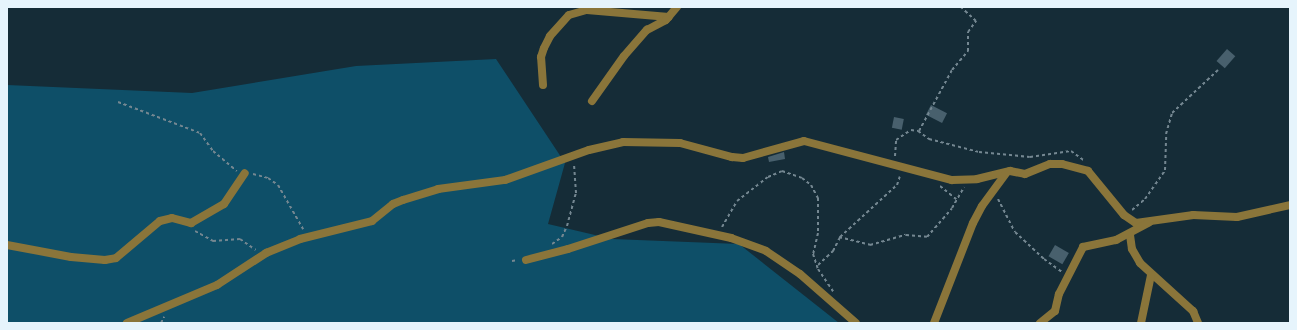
<!DOCTYPE html>
<html>
<head>
<meta charset="utf-8">
<style>
  body { margin:0 }
  #map { position:relative; width:1297px; height:330px; overflow:hidden; background:#152c37; font-family:Rubik,sans-serif }
  div>[style] { position:absolute }
  [style*='--x'] { left:calc(var(--x)*1px); top:calc(var(--y)*1px); width:calc(var(--w)*1px); rotate:calc(var(--a)*1deg) }
  .green>* { inset:0; background:#0e4f68 }
  .building>* { inset:0; background:#48606d; transform-origin:0 0 }
  .path>* { height:2px; margin-top:-1px; transform-origin:0; background:repeating-linear-gradient(90deg,#748791 0 3px,transparent 0 6px) }
  .street>* { height:8px; margin:-4px; padding:0 4px; transform-origin:4px; border-radius:4px; background:#8a753a }
  span { translate:-50% -50%; white-space:nowrap; text-align:center; line-height:1.15; -webkit-text-stroke:3px #0b222d; paint-order:stroke }
  .frame { position:absolute; inset:0; border:8px solid #e6f4fc; pointer-events:none }
</style>
</head>
<body>
<div id="map">
  <div class="green">
    <i style="clip-path:polygon(496px 59px,565px 163px,548px 224px,612px 239px,739px 244px,839px 323px,7px 323px,7px 85px,192px 93px,356px 66px)"></i>
  </div>
  <div class="building">
    <i style="left:1227px;top:49px;width:11px;height:16px;rotate:41deg"></i>
    <i style="left:931px;top:105px;width:18px;height:11px;rotate:27deg"></i>
    <i style="left:894px;top:117px;width:10px;height:11px;rotate:11deg"></i>
    <i style="clip-path:polygon(784px 152px,785px 159px,769px 162px,768px 157px)"></i>
    <i style="left:1055px;top:245px;width:16px;height:13px;rotate:30deg"></i>
  </div>
  <div class="path">
    <i style="--x:118;--y:102;--w:88;--a:20.7"></i>
    <i style="--x:200;--y:133;--w:22;--a:54"></i>
    <i style="--x:213;--y:151;--w:31;--a:40"></i>
    <i style="--x:919;--y:131;--w:69;--a:-61.6"></i>
    <i style="--x:952;--y:70;--w:25;--a:-50"></i>
    <i style="--x:968;--y:51;--w:19;--a:-90"></i>
    <i style="--x:968;--y:32;--w:14;--a:-54"></i>
    <i style="--x:976;--y:21;--w:21;--a:-137"></i>
    <i style="--x:895;--y:156;--w:16;--a:-86"></i>
    <i style="--x:896;--y:140;--w:18;--a:-34"></i>
    <i style="--x:911;--y:130;--w:7;--a:8"></i>
    <i style="--x:918;--y:131;--w:14;--a:36"></i>
    <i style="--x:929;--y:139;--w:52;--a:14.6"></i>
    <i style="--x:979;--y:152;--w:51;--a:5.6"></i>
    <i style="--x:1030;--y:157;--w:41;--a:-8.3"></i>
    <i style="--x:1071;--y:151;--w:17;--a:36"></i>
    <i style="--x:253;--y:174;--w:16;--a:15"></i>
    <i style="--x:268;--y:178;--w:12;--a:35"></i>
    <i style="--x:278;--y:185;--w:51;--a:60.4"></i>
    <i style="--x:940;--y:186;--w:21;--a:39"></i>
    <i style="--x:998;--y:199;--w:37;--a:63"></i>
    <i style="--x:1015;--y:232;--w:40;--a:43"></i>
    <i style="--x:1044;--y:259;--w:22;--a:36"></i>
    <i style="--x:1132;--y:210;--w:17;--a:-40"></i>
    <i style="--x:1145;--y:199;--w:35;--a:-55"></i>
    <i style="--x:1165;--y:170;--w:36;--a:-88"></i>
    <i style="--x:1166;--y:134;--w:22;--a:-74"></i>
    <i style="--x:1172;--y:113;--w:63;--a:-43.1"></i>
    <i style="--x:722;--y:227;--w:30;--a:-60"></i>
    <i style="--x:737;--y:201;--w:39;--a:-38"></i>
    <i style="--x:768;--y:177;--w:15;--a:-23"></i>
    <i style="--x:782;--y:171;--w:21;--a:19"></i>
    <i style="--x:802;--y:178;--w:11;--a:38"></i>
    <i style="--x:811;--y:185;--w:15;--a:62"></i>
    <i style="--x:818;--y:198;--w:35;--a:90"></i>
    <i style="--x:818;--y:233;--w:22;--a:103"></i>
    <i style="--x:813;--y:254;--w:16;--a:72"></i>
    <i style="--x:818;--y:269;--w:27;--a:56"></i>
    <i style="--x:195;--y:231;--w:21;--a:29"></i>
    <i style="--x:213;--y:241;--w:27;--a:-4"></i>
    <i style="--x:240;--y:239;--w:19;--a:35"></i>
    <i style="--x:839;--y:237;--w:32;--a:14"></i>
    <i style="--x:870;--y:245;--w:37;--a:-16"></i>
    <i style="--x:906;--y:235;--w:21;--a:5"></i>
    <i style="--x:927;--y:237;--w:38;--a:-49"></i>
    <i style="--x:952;--y:208;--w:24;--a:-60"></i>
    <i style="--x:552;--y:244;--w:12;--a:-35"></i>
    <i style="--x:562;--y:237;--w:12;--a:-66"></i>
    <i style="--x:567;--y:226;--w:34;--a:-75"></i>
    <i style="--x:576;--y:193;--w:29;--a:-94"></i>
    <i style="--x:512;--y:261;--w:6;--a:-9"></i>
    <i style="--x:818;--y:265;--w:21;--a:-43"></i>
    <i style="--x:833;--y:251;--w:16;--a:-63"></i>
    <i style="--x:840;--y:237;--w:77;--a:-42.4"></i>
    <i style="--x:897;--y:185;--w:9;--a:-72"></i>
    <i style="--x:161;--y:323;--w:7;--a:-63"></i>
  </div>
  <div class="street">
    <i style="--x:543;--y:85;--w:28;--a:-94"></i>
    <i style="--x:541;--y:57;--w:9;--a:-72"></i>
    <i style="--x:544;--y:48;--w:13;--a:-63"></i>
    <i style="--x:550;--y:36;--w:28;--a:-48"></i>
    <i style="--x:569;--y:15;--w:19;--a:-16"></i>
    <i style="--x:587;--y:10;--w:82;--a:4.9"></i>
    <i style="--x:592;--y:101;--w:55;--a:-54.6"></i>
    <i style="--x:624;--y:56;--w:35;--a:-49"></i>
    <i style="--x:647;--y:30;--w:21;--a:-28"></i>
    <i style="--x:666;--y:20;--w:17;--a:-50"></i>
    <i style="--x:1130;--y:235;--w:14;--a:82"></i>
    <i style="--x:1132;--y:249;--w:16;--a:60"></i>
    <i style="--x:1140;--y:263;--w:72;--a:42.2"></i>
    <i style="--x:1193;--y:311;--w:13;--a:67"></i>
    <i style="--x:7;--y:245;--w:65;--a:10.6"></i>
    <i style="--x:71;--y:257;--w:34;--a:5"></i>
    <i style="--x:105;--y:260;--w:11;--a:-10"></i>
    <i style="--x:116;--y:258;--w:57;--a:-40.1"></i>
    <i style="--x:160;--y:221;--w:12;--a:-14"></i>
    <i style="--x:172;--y:218;--w:20;--a:15"></i>
    <i style="--x:191;--y:223;--w:38;--a:-30"></i>
    <i style="--x:224;--y:204;--w:37;--a:-56"></i>
    <i style="--x:526;--y:260;--w:43;--a:-14.7"></i>
    <i style="--x:568;--y:249;--w:84;--a:-18"></i>
    <i style="--x:648;--y:223;--w:11;--a:-5"></i>
    <i style="--x:659;--y:222;--w:74;--a:12.5"></i>
    <i style="--x:731;--y:238;--w:37;--a:20"></i>
    <i style="--x:766;--y:251;--w:41;--a:34.1"></i>
    <i style="--x:800;--y:274;--w:74;--a:41.2"></i>
    <i style="--x:127;--y:323;--w:98;--a:-22.9"></i>
    <i style="--x:217;--y:285;--w:59;--a:-33.1"></i>
    <i style="--x:266;--y:253;--w:37;--a:-22"></i>
    <i style="--x:300;--y:239;--w:74;--a:-14"></i>
    <i style="--x:372;--y:221;--w:27;--a:-39"></i>
    <i style="--x:393;--y:204;--w:11;--a:-22"></i>
    <i style="--x:403;--y:200;--w:37;--a:-17"></i>
    <i style="--x:438;--y:189;--w:68;--a:-7.7"></i>
    <i style="--x:505;--y:180;--w:89;--a:-19.7"></i>
    <i style="--x:589;--y:150;--w:35;--a:-13"></i>
    <i style="--x:623;--y:142;--w:57;--a:1"></i>
    <i style="--x:680;--y:143;--w:54;--a:15.1"></i>
    <i style="--x:732;--y:157;--w:11;--a:5"></i>
    <i style="--x:743;--y:158;--w:63;--a:-15.6"></i>
    <i style="--x:804;--y:141;--w:153;--a:14.8"></i>
    <i style="--x:952;--y:180;--w:25;--a:-2"></i>
    <i style="--x:977;--y:179;--w:34;--a:-14"></i>
    <i style="--x:1010;--y:171;--w:15;--a:11"></i>
    <i style="--x:1025;--y:174;--w:27;--a:-22"></i>
    <i style="--x:1050;--y:164;--w:12;--a:0"></i>
    <i style="--x:1062;--y:164;--w:27;--a:15"></i>
    <i style="--x:1088;--y:171;--w:57;--a:50.7"></i>
    <i style="--x:1124;--y:215;--w:14;--a:34"></i>
    <i style="--x:1136;--y:223;--w:58;--a:-8"></i>
    <i style="--x:1193;--y:215;--w:44;--a:2.6"></i>
    <i style="--x:1237;--y:217;--w:54;--a:-12.8"></i>
    <i style="--x:934;--y:323;--w:107;--a:-68.7"></i>
    <i style="--x:973;--y:223;--w:19;--a:-62"></i>
    <i style="--x:982;--y:206;--w:42;--a:-53.7"></i>
    <i style="--x:1040;--y:323;--w:19;--a:-39"></i>
    <i style="--x:1055;--y:311;--w:17;--a:-77"></i>
    <i style="--x:1059;--y:294;--w:53;--a:-62.9"></i>
    <i style="--x:1083;--y:247;--w:34;--a:-12"></i>
    <i style="--x:1116;--y:240;--w:38;--a:-28"></i>
    <i style="--x:1141;--y:323;--w:49;--a:-78.2"></i>
  </div>
  <div class="frame"></div>
</div>
</body>
</html>
